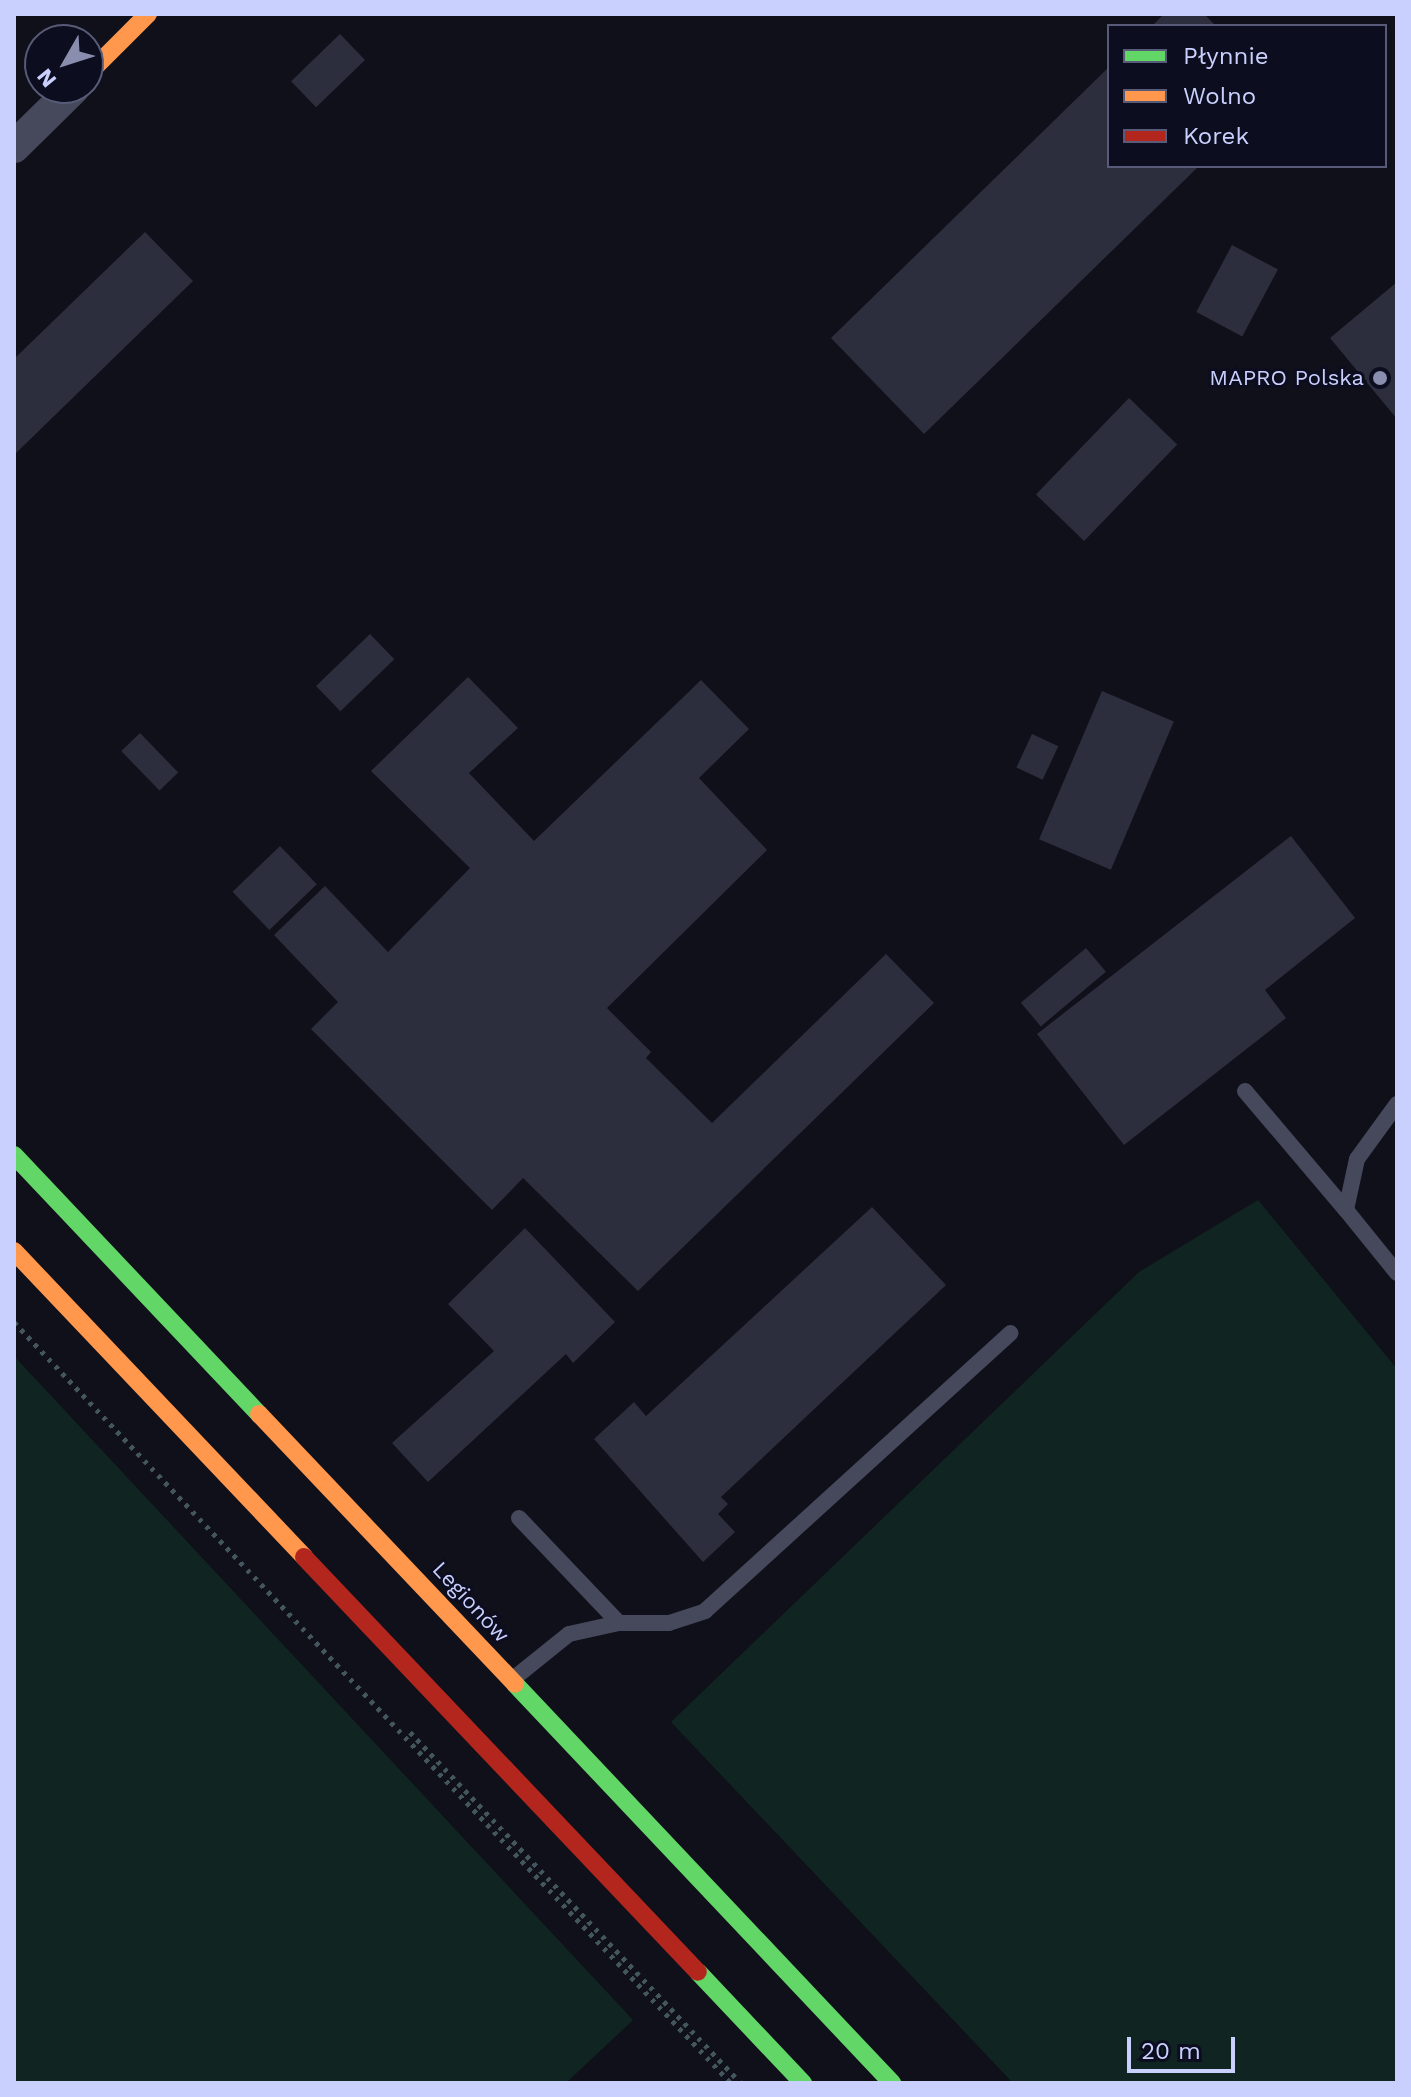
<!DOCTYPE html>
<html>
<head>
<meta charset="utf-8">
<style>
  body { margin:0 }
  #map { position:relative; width:1411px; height:2097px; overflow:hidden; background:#10101a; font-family:"Work Sans",sans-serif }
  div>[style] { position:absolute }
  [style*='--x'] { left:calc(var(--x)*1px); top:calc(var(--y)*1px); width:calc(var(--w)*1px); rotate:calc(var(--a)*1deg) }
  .green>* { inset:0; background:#102521 }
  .building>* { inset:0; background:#2d2e3d; transform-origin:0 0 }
  .path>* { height:5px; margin-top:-2.5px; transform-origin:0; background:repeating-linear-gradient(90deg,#44565d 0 4px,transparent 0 10px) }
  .lane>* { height:16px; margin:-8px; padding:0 8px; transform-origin:8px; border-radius:8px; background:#45495b }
  .street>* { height:32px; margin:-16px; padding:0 16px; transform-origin:16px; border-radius:16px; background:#45495b }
  .fast>* { height:18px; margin:-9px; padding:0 9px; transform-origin:9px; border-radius:9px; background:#63d668 }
  .slow>* { height:18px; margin:-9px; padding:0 9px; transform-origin:9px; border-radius:9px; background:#ff974d }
  .jam>* { height:18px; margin:-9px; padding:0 9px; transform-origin:9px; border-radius:9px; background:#b3261e }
  .dots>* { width:22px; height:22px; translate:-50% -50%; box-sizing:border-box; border:4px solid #0c0d1e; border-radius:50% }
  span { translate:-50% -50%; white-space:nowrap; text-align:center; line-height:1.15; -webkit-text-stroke:6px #0c0d1e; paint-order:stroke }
  .poi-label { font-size:22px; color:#cad0fe }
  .right { translate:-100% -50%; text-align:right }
  .street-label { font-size:22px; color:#cad0fe }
  .frame { position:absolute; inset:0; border:16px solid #cad0fe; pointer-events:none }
  .legend { position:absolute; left:1107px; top:24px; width:280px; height:144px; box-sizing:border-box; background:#0c0d1e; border:2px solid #585b78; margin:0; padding:10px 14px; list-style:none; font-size:24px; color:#cad0fe }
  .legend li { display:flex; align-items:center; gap:16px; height:40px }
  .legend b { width:40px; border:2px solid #585b78 }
  .north { position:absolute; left:24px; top:24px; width:80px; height:80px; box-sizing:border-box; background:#0c0d1e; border:2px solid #585b78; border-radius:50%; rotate:231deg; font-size:22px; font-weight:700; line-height:32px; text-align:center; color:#cad0fe }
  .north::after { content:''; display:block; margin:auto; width:28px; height:36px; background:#898dae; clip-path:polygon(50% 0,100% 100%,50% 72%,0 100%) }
  .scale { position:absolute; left:1127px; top:2037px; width:108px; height:36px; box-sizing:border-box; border:4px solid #cad0fe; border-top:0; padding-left:10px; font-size:24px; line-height:28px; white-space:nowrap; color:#cad0fe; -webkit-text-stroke:6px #0c0d1e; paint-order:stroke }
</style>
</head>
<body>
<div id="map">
  <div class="green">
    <i style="clip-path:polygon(1258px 1200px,1397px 1369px,1397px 2083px,1013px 2083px,671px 1722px,1139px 1272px)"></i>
    <i style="clip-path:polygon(14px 1356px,633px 2020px,566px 2083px,14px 2083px)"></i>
  </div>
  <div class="building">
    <i style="clip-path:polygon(1164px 14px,1204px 14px,1216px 26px,1152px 26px)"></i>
    <i style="left:340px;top:34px;width:36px;height:68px;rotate:46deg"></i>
    <i style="clip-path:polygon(1109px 67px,1109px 166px,1199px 166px,924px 434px,831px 338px)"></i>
    <i style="clip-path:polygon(145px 232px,193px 281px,14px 455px,14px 359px)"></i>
    <i style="left:1232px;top:245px;width:52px;height:76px;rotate:28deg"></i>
    <i style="clip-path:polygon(1397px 282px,1397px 419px,1330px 338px)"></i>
    <i style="left:1129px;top:398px;width:67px;height:134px;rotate:44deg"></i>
    <i style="left:370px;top:634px;width:35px;height:75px;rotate:46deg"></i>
    <i style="clip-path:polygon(468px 677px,518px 728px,469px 773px,534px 841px,701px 680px,749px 729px,699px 778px,767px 850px,607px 1008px,651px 1052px,646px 1058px,712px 1123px,886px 954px,934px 1003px,638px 1291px,523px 1178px,492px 1210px,311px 1029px,338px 1002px,274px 935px,325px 886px,388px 952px,470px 868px,371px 771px)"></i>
    <i style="left:1102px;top:691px;width:78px;height:161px;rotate:23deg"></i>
    <i style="left:140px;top:733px;width:55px;height:26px;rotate:46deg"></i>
    <i style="left:1032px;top:734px;width:29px;height:37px;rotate:25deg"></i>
    <i style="clip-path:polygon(1291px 836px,1355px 918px,1265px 990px,1286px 1018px,1124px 1145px,1037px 1034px)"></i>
    <i style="left:280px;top:846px;width:53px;height:66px;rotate:46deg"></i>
    <i style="left:1086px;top:948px;width:31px;height:85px;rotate:50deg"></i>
    <i style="clip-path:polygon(872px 1207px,946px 1285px,721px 1497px,728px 1504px,718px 1514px,735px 1532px,703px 1562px,594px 1439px,634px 1402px,646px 1416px)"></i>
    <i style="clip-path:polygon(525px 1228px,615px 1322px,573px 1363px,566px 1354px,428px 1482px,392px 1443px,494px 1351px,448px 1304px)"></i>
  </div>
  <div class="path">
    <i style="--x:14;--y:1322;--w:1046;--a:46.71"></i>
    <i style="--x:410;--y:1732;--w:482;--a:46.7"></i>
  </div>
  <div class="lane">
    <i style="--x:1245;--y:1091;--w:156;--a:49.7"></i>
    <i style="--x:1397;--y:1104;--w:68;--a:126"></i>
    <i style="--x:1357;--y:1159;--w:52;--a:102.2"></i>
    <i style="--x:1346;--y:1210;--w:81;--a:51"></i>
    <i style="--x:519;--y:1518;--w:145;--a:46.4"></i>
    <i style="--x:513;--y:1679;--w:72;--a:-38.8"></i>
    <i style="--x:569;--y:1634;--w:51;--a:-12.4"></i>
    <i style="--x:619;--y:1623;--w:50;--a:0"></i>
    <i style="--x:669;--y:1623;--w:38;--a:-18"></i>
    <i style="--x:705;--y:1611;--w:413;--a:-42.3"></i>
  </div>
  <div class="street">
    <i style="--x:14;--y:147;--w:84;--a:-44.5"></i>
  </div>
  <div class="fast">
    <i style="--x:14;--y:1155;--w:357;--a:46.6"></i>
    <i style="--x:515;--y:1684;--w:549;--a:46.62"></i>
    <i style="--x:698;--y:1972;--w:153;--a:46.6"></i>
  </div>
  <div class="slow">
    <i style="--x:88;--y:74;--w:85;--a:-45"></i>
    <i style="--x:14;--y:1251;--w:422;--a:46.5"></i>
    <i style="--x:259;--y:1414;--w:372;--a:46.5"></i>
  </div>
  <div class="jam">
    <i style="--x:304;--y:1557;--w:572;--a:46.49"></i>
  </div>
  <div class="dots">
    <i style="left:1380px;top:378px;background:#898dae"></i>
  </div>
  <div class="poi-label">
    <span class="right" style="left:1364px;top:378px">MAPRO Polska</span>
  </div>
  <div class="street-label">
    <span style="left:471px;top:1602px;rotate:47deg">Legionów</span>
  </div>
  <div class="frame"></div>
  <ul class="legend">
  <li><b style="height:10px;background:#63d668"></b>Płynnie</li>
  <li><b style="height:10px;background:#ff974d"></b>Wolno</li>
  <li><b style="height:10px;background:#b3261e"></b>Korek</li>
  </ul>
  <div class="north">N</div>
  <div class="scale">20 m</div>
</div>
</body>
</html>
